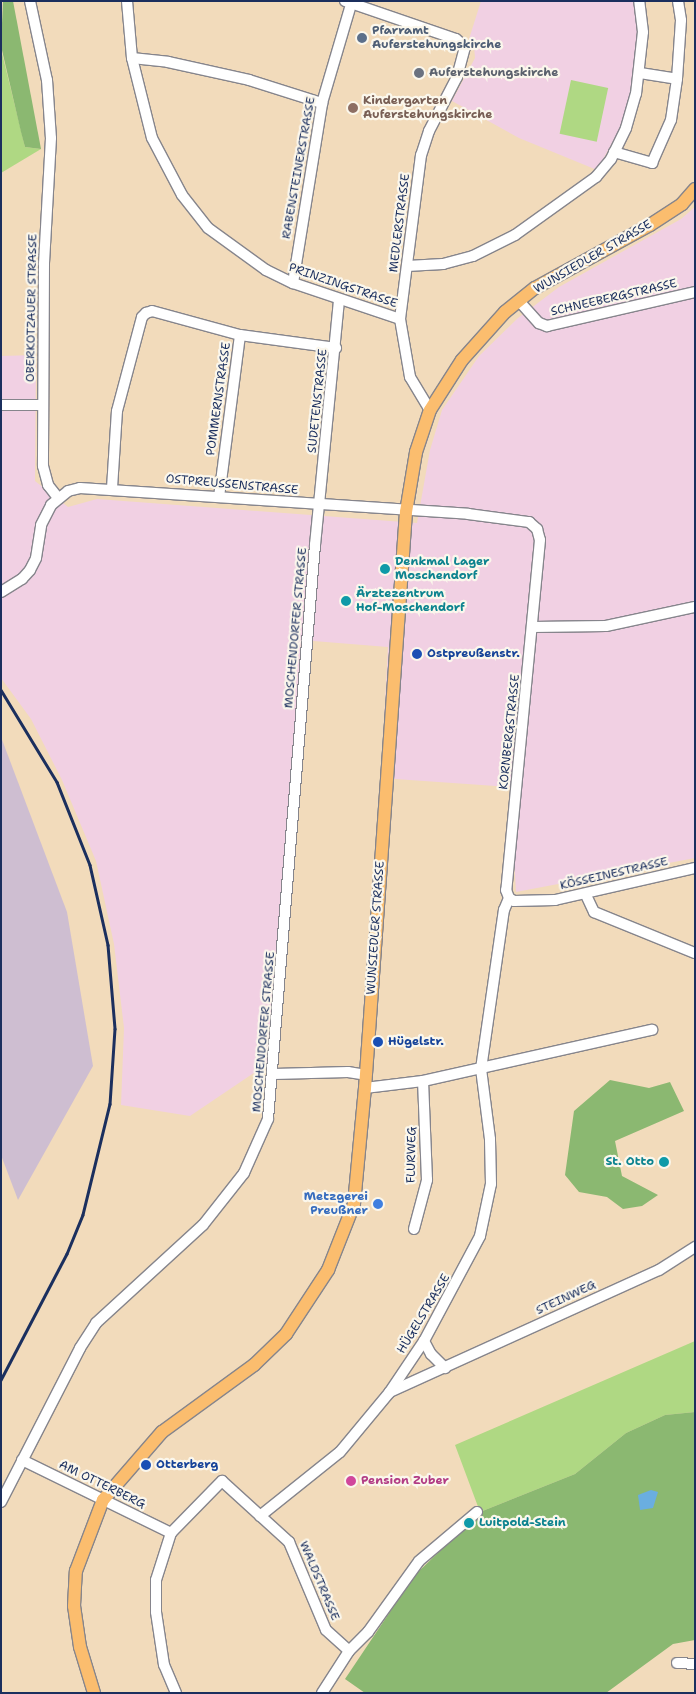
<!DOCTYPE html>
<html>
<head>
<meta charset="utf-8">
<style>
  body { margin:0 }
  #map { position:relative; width:696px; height:1694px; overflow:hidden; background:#f2dbbb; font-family:"Shantell Sans",sans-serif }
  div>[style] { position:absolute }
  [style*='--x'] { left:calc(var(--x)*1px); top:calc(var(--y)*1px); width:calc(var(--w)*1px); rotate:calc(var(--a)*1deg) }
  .built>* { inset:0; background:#f1d0e3 }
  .industrial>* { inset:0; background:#cebed1 }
  .green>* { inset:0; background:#afd883; transform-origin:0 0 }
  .forest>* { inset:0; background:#8bb871 }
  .water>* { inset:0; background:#6aaee0 }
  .roads { filter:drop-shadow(1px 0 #86858c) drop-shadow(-1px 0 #86858c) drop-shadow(0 1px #86858c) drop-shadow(0 -1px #86858c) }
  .minor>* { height:10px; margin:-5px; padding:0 5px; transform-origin:5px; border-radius:5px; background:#fff }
  .major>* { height:12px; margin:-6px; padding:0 6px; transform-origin:6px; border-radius:6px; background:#fbbd6e }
  .rail>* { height:2.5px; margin:-1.25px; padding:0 1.25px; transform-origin:1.25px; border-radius:1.25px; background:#1b2f5e }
  .dots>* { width:14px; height:14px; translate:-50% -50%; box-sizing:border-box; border:2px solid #fbf7ec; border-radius:50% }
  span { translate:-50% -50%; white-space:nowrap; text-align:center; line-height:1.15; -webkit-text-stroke:4.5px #fbf7ec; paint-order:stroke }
  .service-label { font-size:12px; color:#4e5e75; font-weight:700 }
  .left { translate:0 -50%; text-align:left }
  .worship-label { font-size:12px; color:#5b616d; font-weight:700 }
  .education-label { font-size:12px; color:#785e54; font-weight:700 }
  .street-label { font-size:12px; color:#1b2f5e }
  .culture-label { font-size:12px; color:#0d838f; font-weight:700 }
  .right { translate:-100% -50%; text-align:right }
  .transit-label { font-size:12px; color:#164399; font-weight:700 }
  .shop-label { font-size:12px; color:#366cbe; font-weight:700 }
  .hotel-label { font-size:12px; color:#b23c85; font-weight:700 }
  .frame { position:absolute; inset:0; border:2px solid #1b2f5e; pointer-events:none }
</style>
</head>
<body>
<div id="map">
  <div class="built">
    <i style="clip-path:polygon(481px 1px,634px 1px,638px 32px,630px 95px,621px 127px,597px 170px,519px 138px,452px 101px,475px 58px,474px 46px,469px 39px)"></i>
    <i style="clip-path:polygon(695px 207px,695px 858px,516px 892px,510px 787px,381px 778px,388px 647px,301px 640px,273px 1060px,190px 1116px,121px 1105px,124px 1028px,114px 944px,96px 861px,62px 780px,31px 719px,1px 678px,1px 356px,36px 355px,35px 481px,68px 507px,97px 499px,417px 523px,430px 450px,442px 410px,479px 356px,518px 318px,559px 287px,681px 219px)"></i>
  </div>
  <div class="industrial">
    <i style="clip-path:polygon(1px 737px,67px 912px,93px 1066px,18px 1200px,1px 1155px)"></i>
  </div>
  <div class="green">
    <i style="clip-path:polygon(1px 49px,25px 147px,41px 149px,1px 173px)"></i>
    <i style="left:571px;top:80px;width:38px;height:55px;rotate:12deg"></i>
    <i style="clip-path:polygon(695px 1341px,695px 1412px,665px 1415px,626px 1433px,575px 1474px,480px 1512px,455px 1445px)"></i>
  </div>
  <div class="forest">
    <i style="clip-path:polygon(3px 1px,13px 1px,41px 149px,25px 147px,21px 132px,1px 46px)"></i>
    <i style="clip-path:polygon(610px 1080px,649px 1088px,670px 1082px,684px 1111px,615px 1141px,622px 1176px,658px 1195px,642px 1206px,623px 1209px,607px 1197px,579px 1192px,565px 1175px,574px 1111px)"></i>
    <i style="clip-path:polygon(695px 1412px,695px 1640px,673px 1644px,606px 1693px,365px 1693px,345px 1679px,414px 1576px,480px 1512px,575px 1474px,626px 1433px,665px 1415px)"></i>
  </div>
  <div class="water">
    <i style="clip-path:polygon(651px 1490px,658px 1492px,653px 1508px,640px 1510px,638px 1495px)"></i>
  </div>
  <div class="roads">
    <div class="minor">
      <i style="--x:30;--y:1;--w:81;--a:77.9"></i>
      <i style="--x:47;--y:80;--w:58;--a:86.1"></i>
      <i style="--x:51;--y:138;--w:126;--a:93.2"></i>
      <i style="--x:44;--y:264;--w:202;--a:90.3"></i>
      <i style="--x:43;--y:466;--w:20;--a:75"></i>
      <i style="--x:48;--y:485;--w:16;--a:52"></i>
      <i style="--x:127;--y:1;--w:57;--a:85"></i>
      <i style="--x:132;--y:58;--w:82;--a:76"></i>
      <i style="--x:152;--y:138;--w:64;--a:62.2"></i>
      <i style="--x:182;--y:195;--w:42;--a:51.8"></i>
      <i style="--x:208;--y:228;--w:72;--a:35.9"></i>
      <i style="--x:266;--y:270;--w:30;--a:26"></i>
      <i style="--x:293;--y:283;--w:113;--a:18.6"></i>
      <i style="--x:345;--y:1;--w:117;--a:18.9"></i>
      <i style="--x:456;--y:39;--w:12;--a:42"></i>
      <i style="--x:465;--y:47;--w:31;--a:105"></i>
      <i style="--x:457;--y:77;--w:61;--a:117.4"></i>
      <i style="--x:429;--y:131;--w:25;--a:108"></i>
      <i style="--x:421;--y:155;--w:165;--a:97.3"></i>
      <i style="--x:400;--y:319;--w:59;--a:80.2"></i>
      <i style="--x:410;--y:377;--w:39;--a:59"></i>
      <i style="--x:132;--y:58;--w:36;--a:6"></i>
      <i style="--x:168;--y:62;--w:83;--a:12.5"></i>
      <i style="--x:249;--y:80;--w:77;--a:17.5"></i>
      <i style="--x:640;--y:73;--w:37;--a:9"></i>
      <i style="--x:677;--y:79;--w:59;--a:-86.1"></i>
      <i style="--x:681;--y:20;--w:19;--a:-99"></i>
      <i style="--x:614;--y:152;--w:40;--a:16"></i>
      <i style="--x:652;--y:163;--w:47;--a:-66.2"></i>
      <i style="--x:671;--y:120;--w:41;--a:-81.7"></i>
      <i style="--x:407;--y:266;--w:36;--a:-3"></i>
      <i style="--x:443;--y:264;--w:31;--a:-15"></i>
      <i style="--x:473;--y:256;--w:47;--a:-26.6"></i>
      <i style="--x:515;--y:235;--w:100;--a:-35.6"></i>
      <i style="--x:596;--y:177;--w:23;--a:-50"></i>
      <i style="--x:611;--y:159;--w:34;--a:-64"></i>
      <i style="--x:626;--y:128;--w:35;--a:-74"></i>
      <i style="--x:636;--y:94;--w:62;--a:-83.6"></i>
      <i style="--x:643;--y:32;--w:31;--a:-97"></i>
      <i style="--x:293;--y:283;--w:182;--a:-80.8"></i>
      <i style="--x:322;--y:103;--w:106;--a:-73.6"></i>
      <i style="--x:519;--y:301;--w:30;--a:48"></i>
      <i style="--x:539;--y:323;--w:9;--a:21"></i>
      <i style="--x:547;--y:326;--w:152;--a:-12.9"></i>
      <i style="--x:1;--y:405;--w:42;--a:0"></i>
      <i style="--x:112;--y:488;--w:77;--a:-86.3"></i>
      <i style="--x:117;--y:411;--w:97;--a:-75.1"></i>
      <i style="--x:142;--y:317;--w:6;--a:-45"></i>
      <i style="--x:146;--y:313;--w:6;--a:-18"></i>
      <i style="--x:152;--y:311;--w:91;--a:15.3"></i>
      <i style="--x:240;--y:335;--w:97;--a:7.7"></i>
      <i style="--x:219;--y:497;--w:163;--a:-82.6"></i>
      <i style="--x:1;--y:592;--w:25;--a:-32"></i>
      <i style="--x:22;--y:579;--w:12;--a:-48"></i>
      <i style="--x:30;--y:570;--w:13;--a:-63"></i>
      <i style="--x:36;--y:558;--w:33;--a:-81"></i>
      <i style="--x:41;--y:525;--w:22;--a:-63"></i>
      <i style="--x:51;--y:505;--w:22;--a:-39"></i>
      <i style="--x:68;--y:491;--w:12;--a:-14"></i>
      <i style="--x:80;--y:488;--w:389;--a:3.8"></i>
      <i style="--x:468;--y:514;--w:62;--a:7.5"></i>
      <i style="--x:529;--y:522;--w:11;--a:41"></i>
      <i style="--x:537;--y:529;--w:11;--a:75"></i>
      <i style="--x:540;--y:540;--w:352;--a:95.5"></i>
      <i style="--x:506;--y:890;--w:9;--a:69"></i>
      <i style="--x:533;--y:627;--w:73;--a:-0.8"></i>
      <i style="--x:606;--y:626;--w:91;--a:-12.1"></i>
      <i style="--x:586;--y:895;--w:19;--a:65"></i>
      <i style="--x:594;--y:912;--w:109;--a:22.1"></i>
      <i style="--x:509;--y:898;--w:6;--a:31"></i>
      <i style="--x:514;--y:901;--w:41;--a:-1.4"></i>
      <i style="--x:555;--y:900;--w:144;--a:-12.9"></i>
      <i style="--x:274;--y:1074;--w:74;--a:-1.5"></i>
      <i style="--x:348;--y:1072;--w:18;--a:9"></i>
      <i style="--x:365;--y:1088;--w:58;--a:-6.9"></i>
      <i style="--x:423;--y:1081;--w:235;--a:-12.6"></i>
      <i style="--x:414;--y:1229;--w:51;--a:-75.1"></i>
      <i style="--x:427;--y:1180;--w:99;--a:-92.3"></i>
      <i style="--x:424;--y:1341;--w:15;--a:62"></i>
      <i style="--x:431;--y:1354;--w:20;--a:45"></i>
      <i style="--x:390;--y:1392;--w:295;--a:-24.4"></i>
      <i style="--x:659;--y:1270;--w:43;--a:-32.6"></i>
      <i style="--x:22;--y:1460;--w:166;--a:26.1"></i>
      <i style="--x:1;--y:1502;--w:173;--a:-62.8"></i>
      <i style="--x:80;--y:1348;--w:30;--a:-57"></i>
      <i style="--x:96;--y:1323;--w:145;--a:-42.5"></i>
      <i style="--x:203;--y:1225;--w:66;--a:-51.7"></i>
      <i style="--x:244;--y:1173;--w:59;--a:-66"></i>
      <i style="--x:268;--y:1119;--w:576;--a:-85.32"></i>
      <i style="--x:315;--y:545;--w:246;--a:-84.4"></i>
      <i style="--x:260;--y:1516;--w:102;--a:-38.7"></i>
      <i style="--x:340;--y:1452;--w:77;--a:-50.3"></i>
      <i style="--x:389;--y:1393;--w:63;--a:-56.1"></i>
      <i style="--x:424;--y:1341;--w:119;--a:-61.9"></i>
      <i style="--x:480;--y:1236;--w:53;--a:-78.1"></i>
      <i style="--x:491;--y:1184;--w:45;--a:-91.3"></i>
      <i style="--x:490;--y:1139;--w:71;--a:-97.3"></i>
      <i style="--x:481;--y:1069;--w:161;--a:-81.8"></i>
      <i style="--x:504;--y:910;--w:13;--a:-67"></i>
      <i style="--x:677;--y:1663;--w:18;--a:3"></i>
      <i style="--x:176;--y:1693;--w:30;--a:-113"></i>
      <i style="--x:164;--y:1665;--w:54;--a:-98.6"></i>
      <i style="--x:156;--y:1612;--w:32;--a:-90"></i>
      <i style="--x:156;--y:1580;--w:49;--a:-72.3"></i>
      <i style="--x:171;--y:1533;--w:73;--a:-45.6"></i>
      <i style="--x:222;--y:1481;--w:91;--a:42.3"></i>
      <i style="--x:289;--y:1542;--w:95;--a:67.2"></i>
      <i style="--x:326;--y:1630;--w:31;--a:42"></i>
      <i style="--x:322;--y:1693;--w:50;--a:-57.3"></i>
      <i style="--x:349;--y:1651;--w:27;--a:-45"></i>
      <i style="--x:368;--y:1632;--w:87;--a:-54.3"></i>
      <i style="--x:419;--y:1561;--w:76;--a:-40.2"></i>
    </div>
    <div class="major">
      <i style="--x:94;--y:1693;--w:48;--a:-106.9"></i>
      <i style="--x:80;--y:1647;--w:41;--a:-98.3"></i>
      <i style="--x:74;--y:1606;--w:35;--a:-87"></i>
      <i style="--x:76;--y:1571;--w:76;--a:-69.2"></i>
      <i style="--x:103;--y:1500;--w:90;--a:-49.1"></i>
      <i style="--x:162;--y:1432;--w:114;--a:-36.1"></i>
      <i style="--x:254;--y:1365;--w:45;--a:-44.1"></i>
      <i style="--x:286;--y:1334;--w:77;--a:-56.7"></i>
      <i style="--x:328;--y:1270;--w:71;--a:-68.5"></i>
      <i style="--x:354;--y:1204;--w:117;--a:-84.6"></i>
      <i style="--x:365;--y:1088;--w:577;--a:-85.93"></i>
      <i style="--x:406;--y:512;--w:61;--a:-80.5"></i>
      <i style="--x:416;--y:452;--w:44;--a:-71.6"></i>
      <i style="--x:430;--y:410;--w:59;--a:-57.4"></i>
      <i style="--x:462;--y:360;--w:64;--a:-48.1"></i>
      <i style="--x:505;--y:312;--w:38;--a:-39"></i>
      <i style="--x:535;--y:288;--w:131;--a:-28.7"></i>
      <i style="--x:650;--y:225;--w:38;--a:-33"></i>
      <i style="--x:682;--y:204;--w:20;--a:-49"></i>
    </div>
  </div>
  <div class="rail">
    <i style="--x:1;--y:690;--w:108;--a:58.7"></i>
    <i style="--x:57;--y:782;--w:89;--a:68.3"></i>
    <i style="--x:90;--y:865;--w:82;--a:77.3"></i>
    <i style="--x:108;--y:945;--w:84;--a:85.2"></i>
    <i style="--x:115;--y:1029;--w:75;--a:93.8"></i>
    <i style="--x:110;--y:1104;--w:114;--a:103.7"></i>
    <i style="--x:83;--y:1215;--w:42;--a:112.3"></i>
    <i style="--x:67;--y:1254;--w:142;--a:117.6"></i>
  </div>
  <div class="dots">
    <i style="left:362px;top:38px;background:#5c6f8a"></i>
    <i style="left:419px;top:73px;background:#6b7280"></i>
    <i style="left:353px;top:108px;background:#8d6e63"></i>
    <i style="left:385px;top:569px;background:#0f9aa8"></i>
    <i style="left:346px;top:601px;background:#0f9aa8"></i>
    <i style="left:417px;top:654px;background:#1a4fb4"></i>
    <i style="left:378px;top:1042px;background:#1a4fb4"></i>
    <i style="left:664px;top:1162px;background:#0f9aa8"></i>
    <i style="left:378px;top:1204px;background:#3f7fe0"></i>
    <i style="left:146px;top:1465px;background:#1a4fb4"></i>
    <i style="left:351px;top:1481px;background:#d1479c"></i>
    <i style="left:469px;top:1523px;background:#0f9aa8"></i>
  </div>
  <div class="service-label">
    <span class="left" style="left:372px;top:38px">Pfarramt<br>Auferstehungskirche</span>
  </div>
  <div class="worship-label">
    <span class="left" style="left:429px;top:73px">Auferstehungskirche</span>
  </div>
  <div class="education-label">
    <span class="left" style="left:363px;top:108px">Kindergarten<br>Auferstehungskirche</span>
  </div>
  <div class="street-label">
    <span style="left:299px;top:168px;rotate:-80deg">RABENSTEINERSTRASSE</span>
    <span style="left:400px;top:223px;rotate:-83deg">MEDLERSTRASSE</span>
    <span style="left:593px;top:257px;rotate:-30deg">WUNSIEDLER STRASSE</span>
    <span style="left:343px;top:286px;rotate:19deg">PRINZINGSTRASSE</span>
    <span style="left:614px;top:298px;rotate:-13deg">SCHNEEBERGSTRASSE</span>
    <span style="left:32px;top:308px;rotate:-89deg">OBERKOTZAUER STRASSE</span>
    <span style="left:219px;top:399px;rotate:-82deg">POMMERNSTRASSE</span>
    <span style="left:318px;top:401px;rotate:-84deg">SUDETENSTRASSE</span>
    <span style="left:232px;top:485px;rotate:5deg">OSTPREUSSENSTRASSE</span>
    <span style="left:296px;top:628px;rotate:-85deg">MOSCHENDORFER STRASSE</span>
    <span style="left:510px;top:732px;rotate:-84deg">KORNBERGSTRASSE</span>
    <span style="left:614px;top:874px;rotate:-13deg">KÖSSEINESTRASSE</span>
    <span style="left:376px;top:928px;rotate:-86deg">WUNSIEDLER STRASSE</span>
    <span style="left:264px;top:1032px;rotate:-85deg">MOSCHENDORFER STRASSE</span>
    <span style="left:412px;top:1155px;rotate:-89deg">FLURWEG</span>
    <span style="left:566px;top:1298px;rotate:-25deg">STEINWEG</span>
    <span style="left:424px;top:1314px;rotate:-59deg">HÜGELSTRASSE</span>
    <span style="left:102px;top:1485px;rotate:26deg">AM OTTERBERG</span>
    <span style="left:319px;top:1581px;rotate:67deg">WALDSTRASSE</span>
  </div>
  <div class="culture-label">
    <span class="left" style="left:395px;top:569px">Denkmal Lager<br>Moschendorf</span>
    <span class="left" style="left:356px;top:601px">Ärztezentrum<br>Hof-Moschendorf</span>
    <span class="right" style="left:654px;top:1162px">St. Otto</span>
    <span class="left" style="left:479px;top:1523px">Luitpold-Stein</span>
  </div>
  <div class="transit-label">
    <span class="left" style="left:427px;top:654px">Ostpreußenstr.</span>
    <span class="left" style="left:388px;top:1042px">Hügelstr.</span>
    <span class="left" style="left:156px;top:1465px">Otterberg</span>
  </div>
  <div class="shop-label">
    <span class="right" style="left:368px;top:1204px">Metzgerei<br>Preußner</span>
  </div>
  <div class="hotel-label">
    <span class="left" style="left:361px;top:1481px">Pension Zuber</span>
  </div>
  <div class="frame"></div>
</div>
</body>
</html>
